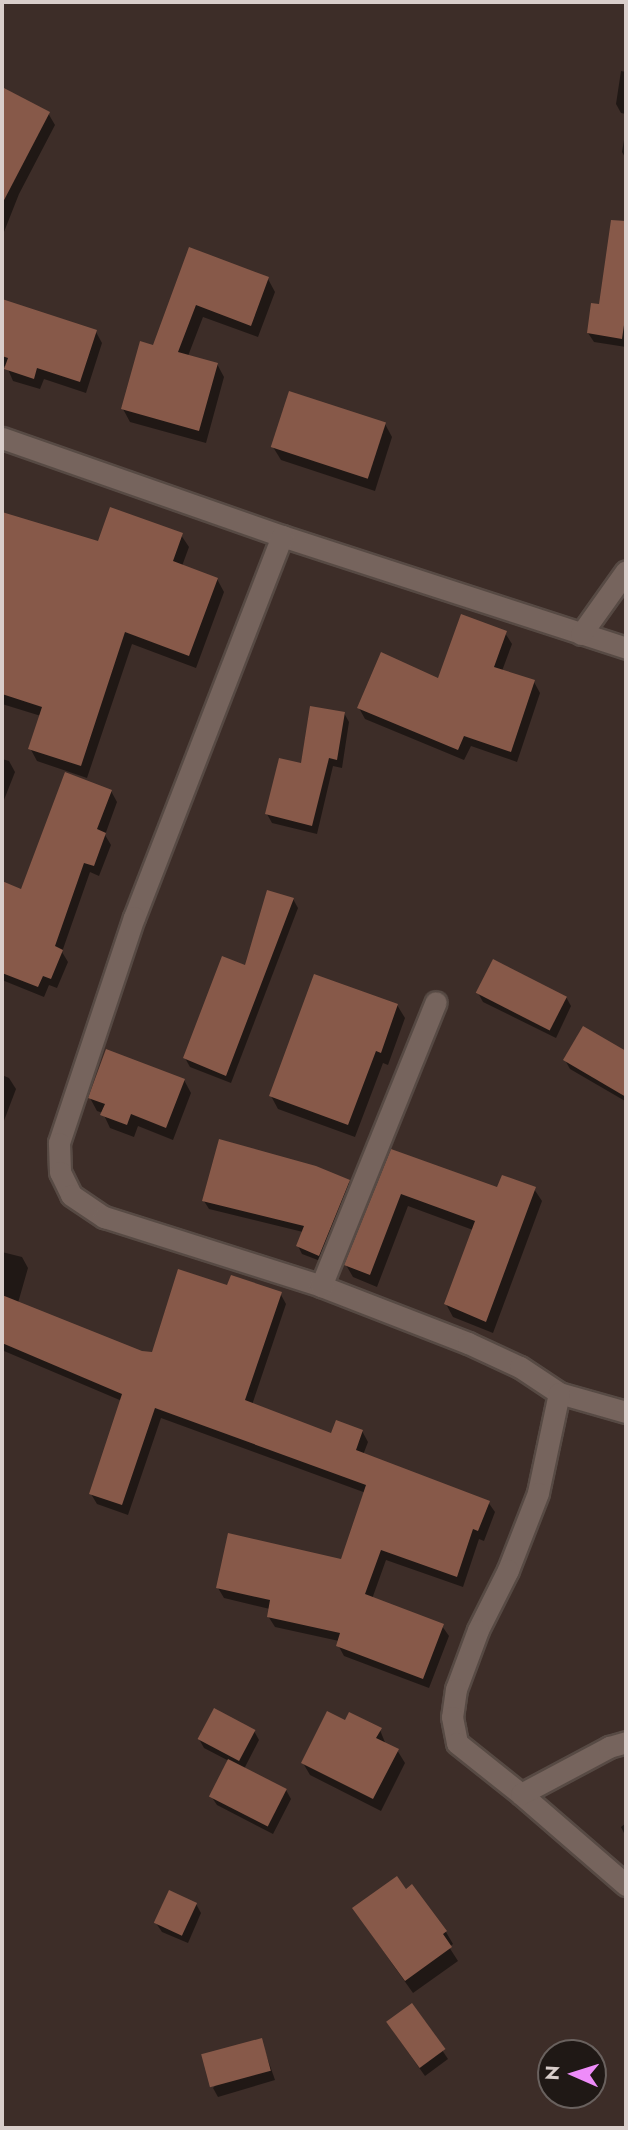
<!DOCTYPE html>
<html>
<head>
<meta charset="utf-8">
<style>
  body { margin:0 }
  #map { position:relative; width:628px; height:2130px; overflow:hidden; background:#3d2d28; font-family:Jost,sans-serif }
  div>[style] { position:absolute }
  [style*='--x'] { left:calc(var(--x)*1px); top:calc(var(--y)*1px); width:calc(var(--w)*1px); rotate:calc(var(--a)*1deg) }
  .shadow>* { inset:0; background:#0007 }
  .building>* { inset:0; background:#875949; transform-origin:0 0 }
  .roads { filter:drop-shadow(2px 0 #574a44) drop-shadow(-2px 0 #574a44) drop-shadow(0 2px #574a44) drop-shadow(0 -2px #574a44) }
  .minor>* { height:21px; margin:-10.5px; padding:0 10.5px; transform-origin:10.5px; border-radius:10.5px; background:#76645d }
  span { translate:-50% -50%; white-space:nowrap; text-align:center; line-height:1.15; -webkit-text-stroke:6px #1f1815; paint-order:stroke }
  .frame { position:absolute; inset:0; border:4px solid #d9cecb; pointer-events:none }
  .north { position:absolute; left:537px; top:2039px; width:70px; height:70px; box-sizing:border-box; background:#1f1815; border:2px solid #69615e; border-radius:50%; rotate:273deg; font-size:19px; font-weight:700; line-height:28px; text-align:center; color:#d9cecb }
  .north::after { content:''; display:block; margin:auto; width:24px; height:32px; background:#ee8cf9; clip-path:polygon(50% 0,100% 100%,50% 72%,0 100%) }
</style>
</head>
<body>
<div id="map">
  <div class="shadow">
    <i style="clip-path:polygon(621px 71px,626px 72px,626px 114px,621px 113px,616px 104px)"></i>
    <i style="clip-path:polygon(2px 89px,48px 113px,55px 125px,19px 194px,2px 237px)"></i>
    <i style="clip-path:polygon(626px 128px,626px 159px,622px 152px)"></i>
    <i style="clip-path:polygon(190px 249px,268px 279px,275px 292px,258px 337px,203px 317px,188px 356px,217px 364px,224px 377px,206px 443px,130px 422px,123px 409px,154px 347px)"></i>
    <i style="clip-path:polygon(606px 267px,626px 270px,626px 347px,594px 342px,588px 333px,601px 306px)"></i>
    <i style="clip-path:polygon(2px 301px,96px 332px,102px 343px,86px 393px,44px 379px,40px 389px,13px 381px,7px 367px,2px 365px)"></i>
    <i style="clip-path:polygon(385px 424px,392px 437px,375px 491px,281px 460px,273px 447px)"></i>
    <i style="clip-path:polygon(2px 513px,99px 543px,181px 535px,189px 547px,182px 566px,217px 579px,224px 592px,196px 668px,132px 644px,87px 778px,37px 761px,30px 748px,41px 716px,2px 704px,2px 610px,5px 599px,2px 598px)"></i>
    <i style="clip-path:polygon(505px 633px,512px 644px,502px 671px,534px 682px,540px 693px,517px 762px,471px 746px,464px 760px,365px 719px,359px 708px,439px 680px)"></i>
    <i style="clip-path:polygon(344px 713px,349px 722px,342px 768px,333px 766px,317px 834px,272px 823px,267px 814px)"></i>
    <i style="clip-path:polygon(2px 759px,9px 761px,15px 772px,2px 805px)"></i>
    <i style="clip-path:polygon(111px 791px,117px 802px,105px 835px,111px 845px,99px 876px,90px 872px,62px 952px,68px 962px,57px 988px,49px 985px,44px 997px,2px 980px,2px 883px,22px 892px)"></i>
    <i style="clip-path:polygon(293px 899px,298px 908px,231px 1083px,190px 1067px,185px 1058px)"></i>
    <i style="clip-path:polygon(478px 993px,566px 997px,571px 1006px,556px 1038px,483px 1002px)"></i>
    <i style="clip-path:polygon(397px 1005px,405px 1018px,388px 1065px,383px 1063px,355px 1137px,278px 1109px,271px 1096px)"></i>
    <i style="clip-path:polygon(583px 1028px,626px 1053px,625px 1101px,570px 1069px,565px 1060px)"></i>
    <i style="clip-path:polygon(2px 1075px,9px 1078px,16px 1089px,2px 1126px)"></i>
    <i style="clip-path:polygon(184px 1080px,191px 1093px,173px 1140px,138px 1126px,134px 1137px,110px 1128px,103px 1113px,97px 1111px,90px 1098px)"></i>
    <i style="clip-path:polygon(392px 1151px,498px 1190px,534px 1189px,542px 1201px,493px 1333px,453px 1317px,446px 1304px,473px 1230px,408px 1206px,377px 1287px,353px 1277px,346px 1265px)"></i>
    <i style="clip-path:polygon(349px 1182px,353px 1189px,323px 1262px,302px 1254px,298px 1246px,303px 1232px,209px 1209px,204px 1201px)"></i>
    <i style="clip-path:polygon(2px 1252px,22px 1257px,28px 1268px,18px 1303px,141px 1352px,153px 1353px,228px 1288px,280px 1293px,286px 1304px,252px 1405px,332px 1435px,362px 1431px,368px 1442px,363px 1455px,488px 1502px,495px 1512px,484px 1541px,479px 1539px,463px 1587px,386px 1560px,372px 1599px,442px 1626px,449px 1636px,429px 1688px,344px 1656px,338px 1645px,339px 1641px,275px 1627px,268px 1616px,270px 1609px,224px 1598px,218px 1588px,343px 1561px,366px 1493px,161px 1418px,128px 1515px,97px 1504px,91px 1494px,122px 1401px,4px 1351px,2px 1355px)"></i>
    <i style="clip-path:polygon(346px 1722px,380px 1730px,386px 1745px,397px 1750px,405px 1763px,381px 1811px,310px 1775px,303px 1763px)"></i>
    <i style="clip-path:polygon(254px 1731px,259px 1740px,244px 1769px,286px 1790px,291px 1799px,273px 1834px,217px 1805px,211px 1796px,229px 1761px,204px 1748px,199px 1739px)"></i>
    <i style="clip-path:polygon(626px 1823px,626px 1837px,621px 1827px)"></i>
    <i style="clip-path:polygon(406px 1891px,446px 1932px,453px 1944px,449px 1947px,458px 1961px,413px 1993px,362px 1921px)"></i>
    <i style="clip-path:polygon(196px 1904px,201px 1913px,188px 1943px,162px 1932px,156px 1923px)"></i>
    <i style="clip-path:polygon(412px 2005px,448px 2059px,425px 2076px,393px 2031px)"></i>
    <i style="clip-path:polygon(261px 2040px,275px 2080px,218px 2097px,213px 2088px)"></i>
  </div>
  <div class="building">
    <i style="clip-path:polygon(2px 87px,50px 112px,2px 204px)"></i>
    <i style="clip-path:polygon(611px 220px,626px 221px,626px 311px,622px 339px,587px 333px,591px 303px,599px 304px)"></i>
    <i style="clip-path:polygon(189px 247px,269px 277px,251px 326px,196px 305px,178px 352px,218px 363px,199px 431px,121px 409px,140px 341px,153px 345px)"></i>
    <i style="clip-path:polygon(2px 299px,97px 330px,80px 382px,37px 368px,34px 379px,4px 369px,8px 358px,2px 356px)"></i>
    <i style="left:289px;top:391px;width:102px;height:59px;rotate:18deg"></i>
    <i style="clip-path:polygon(110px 507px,183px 533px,173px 561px,218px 578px,189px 656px,125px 632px,81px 766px,28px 749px,42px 707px,2px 694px,2px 512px,98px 541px)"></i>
    <i style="clip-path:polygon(461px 614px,507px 631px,494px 667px,535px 680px,511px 752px,464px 736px,458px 750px,357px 708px,381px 652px,438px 678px)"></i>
    <i style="clip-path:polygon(310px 706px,345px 712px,337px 760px,329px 758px,312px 826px,265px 814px,279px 758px,301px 763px)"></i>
    <i style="clip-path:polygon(65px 772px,112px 790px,97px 829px,106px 833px,94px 866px,84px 863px,55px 946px,63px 950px,51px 979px,43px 976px,38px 987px,2px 973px,2px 881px,21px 889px)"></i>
    <i style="clip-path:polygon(267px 890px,294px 898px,226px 1076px,183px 1058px,222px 956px,245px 965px)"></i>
    <i style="left:493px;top:959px;width:83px;height:38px;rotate:27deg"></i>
    <i style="clip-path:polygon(314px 974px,398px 1004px,381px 1053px,376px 1051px,348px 1125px,269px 1096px)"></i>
    <i style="clip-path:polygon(583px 1026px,626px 1051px,626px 1097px,563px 1060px)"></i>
    <i style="clip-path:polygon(106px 1049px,185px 1079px,166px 1128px,131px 1114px,127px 1125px,100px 1115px,105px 1104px,88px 1098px)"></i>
    <i style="clip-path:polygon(219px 1139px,316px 1166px,350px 1180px,319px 1256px,296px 1246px,304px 1226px,202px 1201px)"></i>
    <i style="clip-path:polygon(391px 1149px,497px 1187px,502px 1175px,536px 1187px,486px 1322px,444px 1304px,475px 1221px,401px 1194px,370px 1275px,344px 1265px)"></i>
    <i style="clip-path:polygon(178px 1269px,227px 1285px,231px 1275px,282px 1292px,245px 1400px,331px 1433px,336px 1420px,363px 1430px,356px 1450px,490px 1501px,478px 1531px,473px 1529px,457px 1577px,381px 1550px,365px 1594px,444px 1624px,423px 1679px,336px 1646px,340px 1633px,267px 1617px,270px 1600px,216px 1588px,228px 1533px,341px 1559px,366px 1485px,155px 1408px,122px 1505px,89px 1494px,122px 1394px,2px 1343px,2px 1295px,142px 1351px,152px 1352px)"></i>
    <i style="left:214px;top:1708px;width:47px;height:35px;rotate:28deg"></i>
    <i style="clip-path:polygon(327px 1711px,345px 1720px,349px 1712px,382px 1728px,376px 1738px,399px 1749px,373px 1799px,301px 1763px)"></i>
    <i style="left:228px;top:1759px;width:66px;height:42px;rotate:27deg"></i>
    <i style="clip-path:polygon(397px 1876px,406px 1889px,412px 1884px,447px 1931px,443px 1934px,452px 1947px,405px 1981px,352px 1908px)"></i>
    <i style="left:169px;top:1890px;width:31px;height:36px;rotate:25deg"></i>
    <i style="left:412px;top:2003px;width:57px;height:32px;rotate:54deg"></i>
    <i style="left:262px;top:2038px;width:34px;height:63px;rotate:75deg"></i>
  </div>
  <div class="roads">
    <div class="minor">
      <i style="--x:2;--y:438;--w:297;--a:19.3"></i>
      <i style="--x:282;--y:536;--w:362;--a:18"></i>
      <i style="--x:282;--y:536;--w:409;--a:111.2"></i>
      <i style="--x:134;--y:917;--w:238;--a:108.4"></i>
      <i style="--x:59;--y:1143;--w:29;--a:88"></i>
      <i style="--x:60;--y:1172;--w:25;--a:64"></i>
      <i style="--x:71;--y:1195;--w:40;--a:34"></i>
      <i style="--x:104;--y:1217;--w:228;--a:17.6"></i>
      <i style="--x:321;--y:1286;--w:158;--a:21.2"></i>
      <i style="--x:468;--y:1343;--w:57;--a:24.8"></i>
      <i style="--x:520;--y:1367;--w:47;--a:33.7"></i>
      <i style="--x:559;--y:1393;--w:70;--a:15.8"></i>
      <i style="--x:581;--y:634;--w:77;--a:-54.5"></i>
      <i style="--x:321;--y:1286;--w:306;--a:-68"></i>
      <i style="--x:559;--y:1393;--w:102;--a:101.9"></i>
      <i style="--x:538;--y:1493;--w:83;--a:111.3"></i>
      <i style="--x:508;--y:1570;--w:67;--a:116.6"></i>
      <i style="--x:478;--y:1630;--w:63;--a:110.4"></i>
      <i style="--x:456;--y:1689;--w:28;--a:98"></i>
      <i style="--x:452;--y:1717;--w:26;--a:79"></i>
      <i style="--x:457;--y:1743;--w:82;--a:38.6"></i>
      <i style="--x:521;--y:1794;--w:139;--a:40.9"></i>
      <i style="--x:521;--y:1794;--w:100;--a:-28.1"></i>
      <i style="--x:609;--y:1747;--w:18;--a:-16"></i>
    </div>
  </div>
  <div class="frame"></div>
  <div class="north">N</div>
</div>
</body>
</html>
